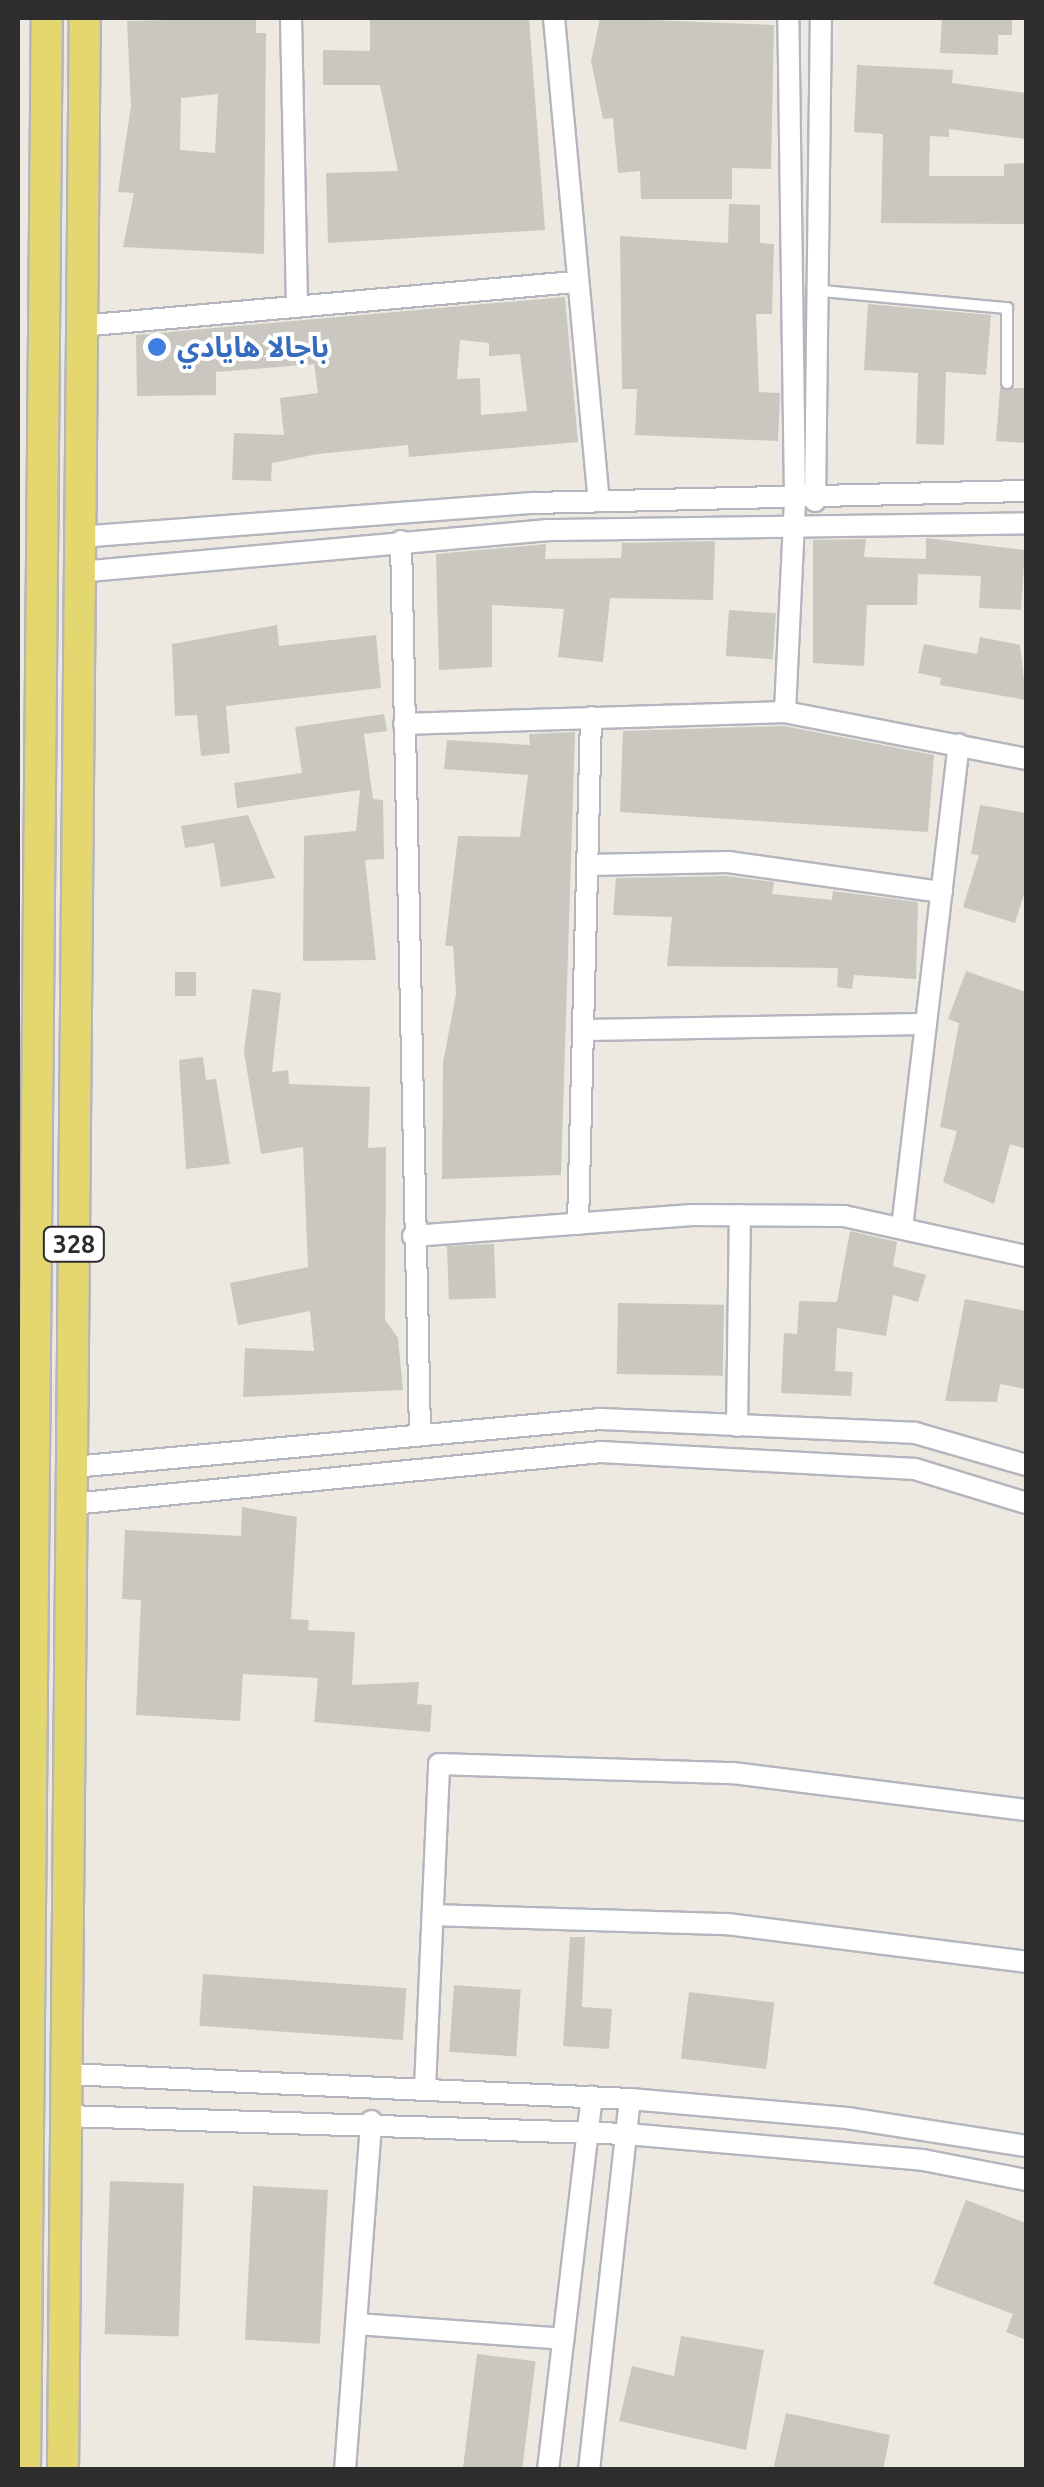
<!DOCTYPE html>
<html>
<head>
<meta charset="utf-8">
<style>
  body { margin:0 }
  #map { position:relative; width:1044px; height:2487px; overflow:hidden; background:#ede9e1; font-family:Ubuntu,"Noto Sans Arabic",sans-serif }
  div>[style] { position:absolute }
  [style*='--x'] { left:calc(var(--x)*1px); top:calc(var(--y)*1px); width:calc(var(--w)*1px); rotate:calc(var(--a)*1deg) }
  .building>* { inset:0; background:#c9c7bf; transform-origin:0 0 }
  .roads { filter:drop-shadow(2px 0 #b5b5bf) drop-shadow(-2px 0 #b5b5bf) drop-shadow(0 2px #b5b5bf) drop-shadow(0 -2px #b5b5bf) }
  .lane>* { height:10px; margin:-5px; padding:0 5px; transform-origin:5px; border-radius:5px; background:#fff }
  .street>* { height:20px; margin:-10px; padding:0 10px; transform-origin:10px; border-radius:10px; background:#fff }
  .primary>* { height:30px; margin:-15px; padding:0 15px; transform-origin:15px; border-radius:15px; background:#e4d770 }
  .dots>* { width:28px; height:28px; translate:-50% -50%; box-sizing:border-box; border:5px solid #fff; border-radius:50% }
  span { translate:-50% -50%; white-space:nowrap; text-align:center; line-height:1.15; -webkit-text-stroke:8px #fff; paint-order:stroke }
  .shield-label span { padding:2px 8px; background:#fff; border:2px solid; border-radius:8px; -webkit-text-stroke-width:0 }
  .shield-label { font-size:25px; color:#2d2d2d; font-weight:700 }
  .shop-label { font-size:28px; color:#366cbe; font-weight:700 }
  .left { translate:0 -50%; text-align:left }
  .frame { position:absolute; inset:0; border:20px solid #2d2d2d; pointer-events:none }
</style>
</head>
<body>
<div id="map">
  <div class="building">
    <i style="clip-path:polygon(evenodd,256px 18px,256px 33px,266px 33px,264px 254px,123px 247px,134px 193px,118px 192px,131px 106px,127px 21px,256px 18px,218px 94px,215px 153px,180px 150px,181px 98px,218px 94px)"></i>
    <i style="clip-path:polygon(370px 18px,529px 18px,545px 230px,328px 243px,326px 173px,398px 171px,380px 85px,323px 85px,323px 50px,370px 51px)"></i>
    <i style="clip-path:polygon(600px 18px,774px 25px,771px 169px,732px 168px,732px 199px,641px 199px,640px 171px,618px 173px,613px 118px,603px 119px,591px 61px)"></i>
    <i style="clip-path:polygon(942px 18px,1012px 18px,1012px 35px,998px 35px,998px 55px,940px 53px)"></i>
    <i style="clip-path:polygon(857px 65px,953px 70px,952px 83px,1026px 93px,1026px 139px,949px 129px,949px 137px,930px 136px,929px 176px,1004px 176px,1004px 164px,1026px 163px,1026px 224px,881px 223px,883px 134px,854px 132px)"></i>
    <i style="clip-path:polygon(729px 204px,760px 205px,760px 243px,774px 244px,772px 314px,756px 314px,759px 392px,780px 393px,778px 441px,635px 435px,637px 389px,622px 389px,620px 236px,728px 243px)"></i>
    <i style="clip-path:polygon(evenodd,565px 297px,578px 442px,409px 457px,408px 445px,318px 454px,272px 463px,271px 481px,232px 480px,234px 433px,284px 435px,280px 398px,318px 393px,314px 364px,216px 372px,216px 395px,137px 396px,136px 335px,565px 297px,460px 340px,489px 343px,489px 356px,520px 354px,527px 411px,481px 415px,480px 378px,457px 379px,460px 340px)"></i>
    <i style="clip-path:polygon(868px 304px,991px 315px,986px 375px,946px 372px,944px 445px,916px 444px,918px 373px,864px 370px)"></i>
    <i style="clip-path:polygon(1000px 388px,1026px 388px,1026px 443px,996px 441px)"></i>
    <i style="clip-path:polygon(926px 538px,1025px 550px,1021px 610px,979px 608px,981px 576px,918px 574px,917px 605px,867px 605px,864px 666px,813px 663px,813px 540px,866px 539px,864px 557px,926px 559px)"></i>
    <i style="clip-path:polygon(715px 541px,713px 600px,610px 598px,603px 662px,558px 657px,564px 609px,492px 605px,492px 667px,439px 670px,436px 554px,546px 544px,545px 559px,621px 558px,622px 543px)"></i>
    <i style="left:729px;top:610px;width:47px;height:46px;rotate:4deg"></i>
    <i style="clip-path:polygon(277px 625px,279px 646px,376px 635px,381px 688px,226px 706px,230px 753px,201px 756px,197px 715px,175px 716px,172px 644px)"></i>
    <i style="clip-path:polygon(980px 637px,1020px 645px,1026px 700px,940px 685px,941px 678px,918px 673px,924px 644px,977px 654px)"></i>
    <i style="clip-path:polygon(384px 714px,387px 731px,364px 734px,373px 799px,383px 800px,384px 859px,365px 860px,376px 960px,303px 961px,304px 836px,356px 831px,360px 790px,237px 808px,234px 783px,302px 773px,295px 727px)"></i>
    <i style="clip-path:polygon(784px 726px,934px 755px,928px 832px,620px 812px,623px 731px)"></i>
    <i style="clip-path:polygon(575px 732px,561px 1175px,442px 1179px,443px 1063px,456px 994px,453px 946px,445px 946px,458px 836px,520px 837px,528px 775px,444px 769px,447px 740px,530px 745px,529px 734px)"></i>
    <i style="clip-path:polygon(980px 805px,1026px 813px,1026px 888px,1015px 923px,963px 907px,979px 855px,971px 854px)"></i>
    <i style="clip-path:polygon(248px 815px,275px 878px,221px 887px,214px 843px,185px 848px,181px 826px)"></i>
    <i style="clip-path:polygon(727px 876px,774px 882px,772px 894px,832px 900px,833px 891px,918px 902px,916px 979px,854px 975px,852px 989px,837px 987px,838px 968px,667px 966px,672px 917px,613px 915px,616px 878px)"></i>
    <i style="clip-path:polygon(966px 971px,1026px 992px,1026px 1149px,1010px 1144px,994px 1204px,943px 1182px,957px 1131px,940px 1127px,959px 1023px,948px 1019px)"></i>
    <i style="left:175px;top:972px;width:21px;height:24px"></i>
    <i style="clip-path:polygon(252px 989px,281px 993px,272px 1072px,288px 1070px,289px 1084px,370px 1087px,368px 1148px,386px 1147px,385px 1320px,398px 1338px,403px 1390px,243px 1397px,245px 1348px,314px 1351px,310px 1311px,238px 1325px,230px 1283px,308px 1267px,303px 1147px,261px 1154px,244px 1052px)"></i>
    <i style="clip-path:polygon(203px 1057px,206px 1080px,216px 1079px,230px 1164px,186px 1169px,179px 1060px)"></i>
    <i style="clip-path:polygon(850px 1231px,897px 1242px,893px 1266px,926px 1275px,918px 1302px,893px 1295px,886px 1336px,837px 1328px,835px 1371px,853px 1372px,851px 1396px,781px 1393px,784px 1333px,797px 1334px,799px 1301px,837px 1302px)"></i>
    <i style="left:494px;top:1244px;width:54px;height:47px;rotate:88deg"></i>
    <i style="clip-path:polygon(965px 1299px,1026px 1311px,1026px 1389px,1000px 1384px,997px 1402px,945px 1401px)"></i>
    <i style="left:618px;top:1303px;width:106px;height:71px;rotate:1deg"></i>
    <i style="clip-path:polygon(242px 1507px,297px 1517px,291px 1619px,309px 1620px,308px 1630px,355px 1632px,352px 1685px,419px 1682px,417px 1704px,432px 1705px,430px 1732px,314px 1722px,318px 1678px,243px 1674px,240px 1721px,136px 1715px,141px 1600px,122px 1599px,125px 1530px,241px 1536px)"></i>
    <i style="clip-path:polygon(570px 1937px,585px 1937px,582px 2007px,612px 2009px,609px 2049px,563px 2046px)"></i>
    <i style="left:203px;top:1974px;width:204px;height:52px;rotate:4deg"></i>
    <i style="left:454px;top:1985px;width:67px;height:67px;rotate:4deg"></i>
    <i style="left:689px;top:1992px;width:86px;height:67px;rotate:7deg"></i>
    <i style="left:110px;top:2181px;width:74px;height:153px;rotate:2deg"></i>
    <i style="left:253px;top:2186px;width:75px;height:154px;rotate:3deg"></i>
    <i style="clip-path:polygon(966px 2200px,1026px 2223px,1026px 2340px,1006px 2332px,1013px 2314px,933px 2284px)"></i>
    <i style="clip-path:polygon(681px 2336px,764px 2350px,746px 2450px,619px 2421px,632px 2366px,674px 2376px)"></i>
    <i style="left:477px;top:2354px;width:59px;height:117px;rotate:7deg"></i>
    <i style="clip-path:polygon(786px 2413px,890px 2435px,883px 2470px,773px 2470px)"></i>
  </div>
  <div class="roads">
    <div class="lane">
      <i style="--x:822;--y:291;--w:186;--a:5.3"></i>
      <i style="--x:1007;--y:308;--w:75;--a:90"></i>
    </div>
    <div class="street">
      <i style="--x:291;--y:18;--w:289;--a:88.8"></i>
      <i style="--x:554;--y:18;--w:485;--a:84.7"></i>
      <i style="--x:81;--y:326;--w:499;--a:-5.1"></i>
      <i style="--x:815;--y:501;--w:483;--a:-89.3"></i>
      <i style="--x:79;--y:537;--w:455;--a:-4.3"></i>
      <i style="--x:533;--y:503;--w:493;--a:-1.4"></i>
      <i style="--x:401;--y:541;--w:891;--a:88.78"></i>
      <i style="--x:79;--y:572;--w:470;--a:-5.1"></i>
      <i style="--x:547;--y:530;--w:479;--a:-0.8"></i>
      <i style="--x:785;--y:712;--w:216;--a:-87.3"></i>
      <i style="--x:795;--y:496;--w:478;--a:-90.8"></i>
      <i style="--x:404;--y:724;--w:381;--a:-1.8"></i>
      <i style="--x:785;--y:712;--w:246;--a:11"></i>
      <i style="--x:588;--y:865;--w:140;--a:-1.2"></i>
      <i style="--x:728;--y:862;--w:216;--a:8"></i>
      <i style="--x:583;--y:1030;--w:343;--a:-1"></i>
      <i style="--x:578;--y:1224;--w:507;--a:-88.53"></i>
      <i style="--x:902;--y:1228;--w:487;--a:-83.3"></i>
      <i style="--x:413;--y:1236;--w:280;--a:-4.3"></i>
      <i style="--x:692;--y:1215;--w:152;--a:0.4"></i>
      <i style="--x:844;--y:1216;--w:186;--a:12.4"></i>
      <i style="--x:737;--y:1426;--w:211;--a:-89.2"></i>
      <i style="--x:73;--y:1467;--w:529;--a:-5.2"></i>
      <i style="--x:600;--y:1419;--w:315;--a:2.5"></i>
      <i style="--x:915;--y:1433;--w:116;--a:16.1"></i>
      <i style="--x:72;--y:1504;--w:532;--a:-5.61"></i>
      <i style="--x:601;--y:1452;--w:314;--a:3.1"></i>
      <i style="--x:915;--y:1469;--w:116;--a:17"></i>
      <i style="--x:433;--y:1915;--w:294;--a:1.8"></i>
      <i style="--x:727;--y:1924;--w:301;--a:7.2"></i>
      <i style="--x:67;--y:2074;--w:564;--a:2.54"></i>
      <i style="--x:630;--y:2099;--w:218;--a:5"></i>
      <i style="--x:847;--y:2118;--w:181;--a:8.9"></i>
      <i style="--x:425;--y:2088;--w:324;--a:-87.5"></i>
      <i style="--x:439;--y:1764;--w:294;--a:1.8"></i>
      <i style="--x:733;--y:1773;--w:295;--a:7.2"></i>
      <i style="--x:67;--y:2116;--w:560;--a:1.84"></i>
      <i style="--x:627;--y:2134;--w:297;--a:5"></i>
      <i style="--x:923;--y:2160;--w:105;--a:11"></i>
      <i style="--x:356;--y:2324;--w:208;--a:4.1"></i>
      <i style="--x:345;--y:2470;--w:350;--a:-85.7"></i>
      <i style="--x:548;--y:2470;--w:376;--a:-83.3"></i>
      <i style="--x:589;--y:2470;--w:373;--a:-83.7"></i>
    </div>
    <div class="primary">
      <i style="--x:25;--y:2470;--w:2452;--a:-89.49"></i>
      <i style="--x:63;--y:2470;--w:2452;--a:-89.49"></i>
    </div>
  </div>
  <div class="dots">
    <i style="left:157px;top:347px;background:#3f7fe0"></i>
  </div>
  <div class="shield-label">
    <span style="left:74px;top:1244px">328</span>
  </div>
  <div class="shop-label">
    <span class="left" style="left:177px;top:347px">باجالا هايادي</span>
  </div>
  <div class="frame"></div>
</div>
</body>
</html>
